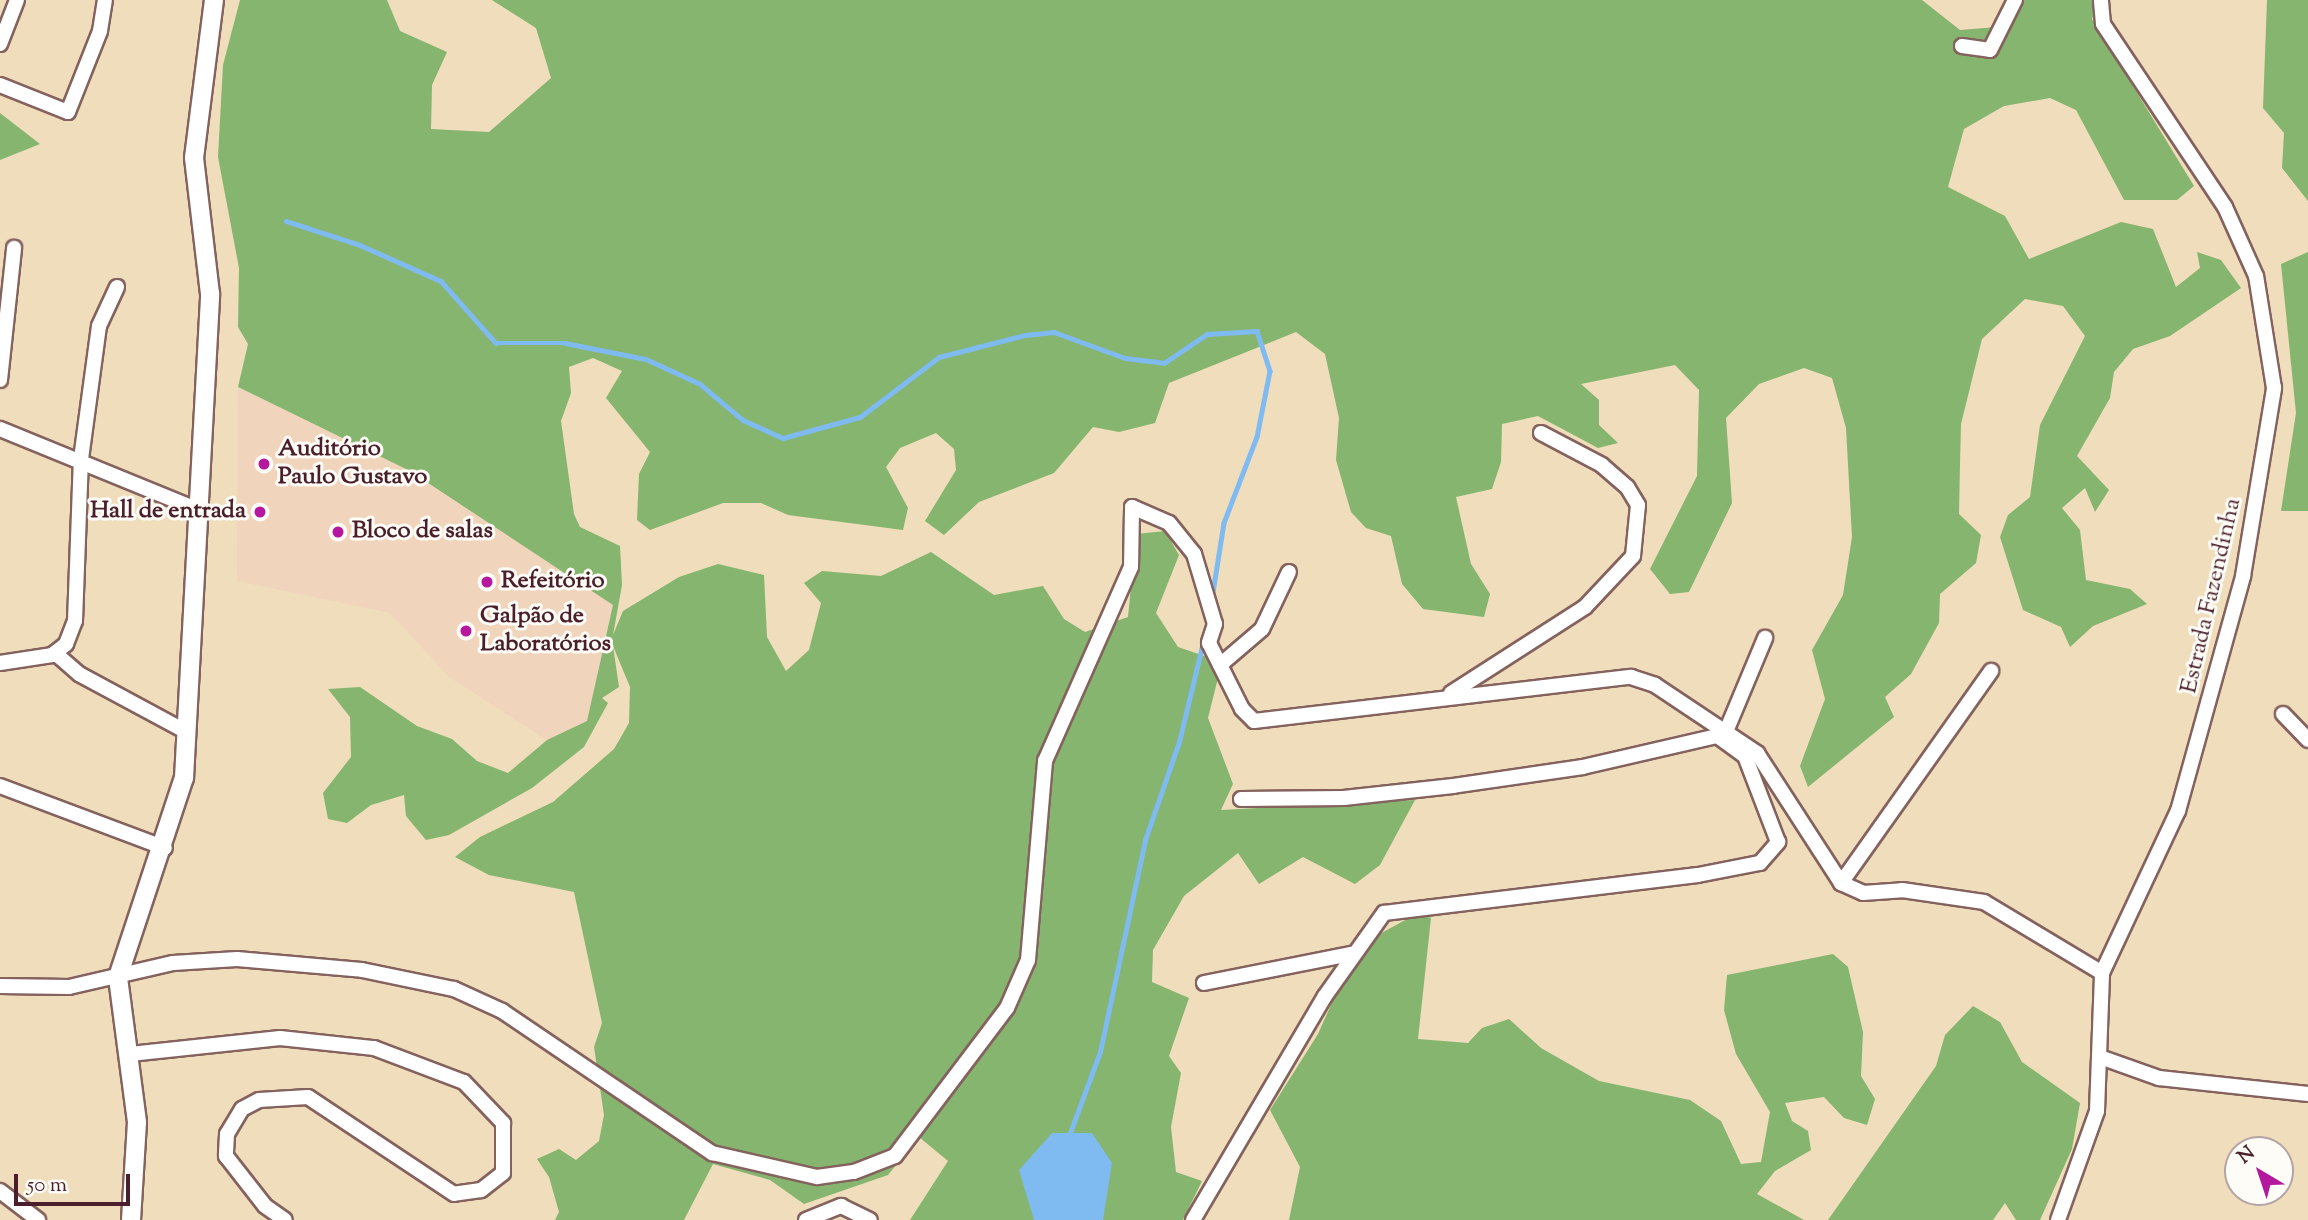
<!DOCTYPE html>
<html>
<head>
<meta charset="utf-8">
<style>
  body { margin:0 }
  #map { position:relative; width:2308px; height:1220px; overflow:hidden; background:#efddbc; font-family:"Sorts Mill Goudy",serif }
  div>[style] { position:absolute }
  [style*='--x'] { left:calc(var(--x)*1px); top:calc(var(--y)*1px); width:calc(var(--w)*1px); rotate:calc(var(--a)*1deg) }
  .built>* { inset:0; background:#f0d5bc }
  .forest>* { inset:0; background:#85b56e }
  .water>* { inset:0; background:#7fbbf1 }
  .stream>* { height:4.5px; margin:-2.25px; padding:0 2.25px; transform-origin:2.25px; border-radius:2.25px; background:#7fbbf1 }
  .roads { filter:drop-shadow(2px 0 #84625e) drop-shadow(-2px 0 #84625e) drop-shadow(0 2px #84625e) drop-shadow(0 -2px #84625e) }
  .minor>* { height:14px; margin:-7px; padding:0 7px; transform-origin:7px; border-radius:7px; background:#fff }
  .tertiary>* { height:18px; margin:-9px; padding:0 9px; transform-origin:9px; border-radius:9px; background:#fff }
  .dots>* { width:19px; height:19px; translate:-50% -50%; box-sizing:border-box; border:4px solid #fdfcf7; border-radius:50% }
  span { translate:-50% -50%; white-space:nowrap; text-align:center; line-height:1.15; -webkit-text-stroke:6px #fdfcf7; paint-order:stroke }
  .poi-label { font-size:24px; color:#4a1f2b; font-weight:700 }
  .left { translate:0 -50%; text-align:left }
  .right { translate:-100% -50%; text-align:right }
  .street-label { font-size:24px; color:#4a1f2b }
  .north { position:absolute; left:2224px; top:1136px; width:70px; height:70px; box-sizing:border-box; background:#fdfcf7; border:2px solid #b5a4a5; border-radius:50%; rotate:321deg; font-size:19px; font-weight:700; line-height:28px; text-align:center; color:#4a1f2b }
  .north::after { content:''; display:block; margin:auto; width:24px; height:32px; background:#b5179e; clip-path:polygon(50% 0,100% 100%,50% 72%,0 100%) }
  .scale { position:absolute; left:14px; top:1174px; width:116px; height:32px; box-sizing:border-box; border:4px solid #4a1f2b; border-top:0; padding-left:9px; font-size:21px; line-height:24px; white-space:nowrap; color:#4a1f2b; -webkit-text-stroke:5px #fdfcf7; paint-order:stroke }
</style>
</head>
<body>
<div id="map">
  <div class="built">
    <i style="clip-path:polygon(238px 387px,410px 471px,613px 605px,587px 722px,547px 740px,449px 677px,390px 613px,237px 581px)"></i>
  </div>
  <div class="forest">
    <i style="clip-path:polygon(240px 0,387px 0,400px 31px,447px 52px,432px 85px,431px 129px,489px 132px,551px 78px,536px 28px,492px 0,1922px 0,1960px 30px,2009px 26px,2020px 0,2099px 0,2092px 19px,2194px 186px,2177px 200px,2124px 200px,2076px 110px,2050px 98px,2004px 106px,1964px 129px,1948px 187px,2005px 216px,2029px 259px,2121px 222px,2153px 229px,2176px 287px,2200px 268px,2197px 252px,2221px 260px,2241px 288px,2170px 336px,2133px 349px,2114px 372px,2110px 398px,2077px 456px,2109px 490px,2095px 512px,2085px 488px,2062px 508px,2080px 530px,2086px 580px,2130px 589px,2147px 604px,2093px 626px,2070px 647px,2061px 627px,2023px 610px,2000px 537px,2008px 515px,2030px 497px,2040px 425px,2085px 336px,2063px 306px,2025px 299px,1982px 339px,1961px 424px,1960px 464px,1959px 514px,1981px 535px,1976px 563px,1940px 594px,1939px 623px,1911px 674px,1885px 697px,1894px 717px,1808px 787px,1800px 766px,1825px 699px,1812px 650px,1843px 595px,1852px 537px,1846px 428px,1832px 378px,1804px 368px,1759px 384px,1726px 418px,1732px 503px,1689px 592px,1670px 594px,1650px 569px,1697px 476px,1699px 390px,1675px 365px,1581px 384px,1599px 400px,1599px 425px,1618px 443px,1598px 448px,1538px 416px,1502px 424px,1501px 462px,1492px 489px,1456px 497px,1471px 564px,1490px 594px,1484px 617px,1423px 609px,1402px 584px,1391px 536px,1366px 528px,1351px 512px,1336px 460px,1339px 418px,1325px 354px,1296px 332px,1169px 383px,1155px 423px,1119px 432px,1093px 427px,1054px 473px,979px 502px,944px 535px,925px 521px,956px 470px,954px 449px,936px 433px,900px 448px,886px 467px,908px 508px,903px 530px,788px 515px,761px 503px,723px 503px,650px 530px,637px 520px,639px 474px,650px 452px,606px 398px,622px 371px,593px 358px,569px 367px,571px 393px,561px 421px,574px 514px,580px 527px,620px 546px,622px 585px,613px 635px,623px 611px,679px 577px,718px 564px,764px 575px,767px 637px,786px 671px,809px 650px,821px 603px,804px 583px,822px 571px,881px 576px,931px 552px,994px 595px,1043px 586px,1064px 619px,1085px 632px,1128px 617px,1136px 534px,1165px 531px,1179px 555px,1156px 613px,1178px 647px,1222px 662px,1208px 718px,1233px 784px,1221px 810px,1415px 800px,1380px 865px,1355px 884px,1303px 857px,1259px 884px,1238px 853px,1184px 896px,1153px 950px,1152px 982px,1189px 998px,1169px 1056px,1181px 1073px,1171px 1127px,1176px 1172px,1202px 1181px,1183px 1220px,910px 1220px,948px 1161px,919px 1137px,888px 1175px,804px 1204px,770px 1180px,713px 1164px,684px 1220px,555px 1220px,559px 1212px,549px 1177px,537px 1159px,559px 1149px,576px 1160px,599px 1141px,604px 1115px,594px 1047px,602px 1023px,574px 892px,489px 875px,455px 857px,480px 837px,553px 802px,614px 749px,629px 723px,630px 687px,613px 646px,619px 687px,602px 698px,608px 703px,584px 747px,532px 788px,449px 835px,426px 840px,406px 816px,404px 795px,371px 805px,347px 823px,328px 819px,323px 793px,351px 757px,350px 717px,328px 689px,360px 687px,417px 726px,452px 739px,477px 761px,508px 773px,547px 740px,587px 721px,613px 605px,410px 471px,238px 387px,248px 344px,238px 327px,239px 268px,218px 157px,223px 65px)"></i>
    <i style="clip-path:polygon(2267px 0,2308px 0,2308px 201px,2282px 168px,2284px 133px,2263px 108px)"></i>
    <i style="clip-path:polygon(0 113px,40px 144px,0 160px)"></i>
    <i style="clip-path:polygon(2308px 252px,2308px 511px,2281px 511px,2296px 413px,2281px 264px)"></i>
    <i style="clip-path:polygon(1418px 913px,1431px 918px,1418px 1039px,1468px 1043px,1482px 1028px,1509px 1019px,1541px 1048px,1599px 1081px,1690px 1100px,1721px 1121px,1741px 1164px,1761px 1162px,1770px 1112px,1736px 1054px,1724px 1010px,1727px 975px,1833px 954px,1848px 967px,1863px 1032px,1861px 1076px,1875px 1099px,1867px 1125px,1844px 1118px,1824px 1097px,1785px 1103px,1792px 1121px,1808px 1131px,1811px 1150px,1775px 1171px,1757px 1194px,1804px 1220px,1289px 1220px,1300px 1167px,1270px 1110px,1318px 1034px,1346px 971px,1376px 936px)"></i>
    <i style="clip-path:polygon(1973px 1006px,2000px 1022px,2022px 1062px,2080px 1103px,2072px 1149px,2040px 1220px,2016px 1220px,2005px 1203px,1993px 1220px,1828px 1220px,1936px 1066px,1945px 1035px)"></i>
  </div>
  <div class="water">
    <i style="clip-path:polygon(1052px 1133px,1092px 1133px,1112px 1163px,1103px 1220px,1034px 1220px,1019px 1170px)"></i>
  </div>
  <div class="stream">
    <i style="--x:286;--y:221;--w:78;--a:18"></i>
    <i style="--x:360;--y:245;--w:89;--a:24"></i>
    <i style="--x:441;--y:281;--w:83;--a:48.4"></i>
    <i style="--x:496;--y:343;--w:69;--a:0"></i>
    <i style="--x:565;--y:343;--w:83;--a:11.2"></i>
    <i style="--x:646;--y:359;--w:60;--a:24.8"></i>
    <i style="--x:700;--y:384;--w:56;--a:39.9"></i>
    <i style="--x:743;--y:420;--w:44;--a:24.2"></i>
    <i style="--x:783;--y:438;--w:80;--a:-15.3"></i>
    <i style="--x:860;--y:417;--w:99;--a:-37.2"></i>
    <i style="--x:939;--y:357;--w:89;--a:-14.3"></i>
    <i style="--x:1025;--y:335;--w:29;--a:-6"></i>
    <i style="--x:1054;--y:332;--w:76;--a:20.1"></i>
    <i style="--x:1125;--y:358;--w:39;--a:7"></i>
    <i style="--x:1164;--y:363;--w:52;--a:-34"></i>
    <i style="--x:1207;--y:334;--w:50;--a:-3.4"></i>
    <i style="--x:1257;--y:331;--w:42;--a:72"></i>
    <i style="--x:1270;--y:371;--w:67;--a:101.1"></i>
    <i style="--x:1257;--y:437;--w:92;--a:111"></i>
    <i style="--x:1224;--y:523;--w:77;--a:99"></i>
    <i style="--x:1070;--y:1133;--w:86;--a:-69.7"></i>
    <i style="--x:1100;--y:1052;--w:217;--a:-78"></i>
    <i style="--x:1145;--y:840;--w:104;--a:-70.9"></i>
    <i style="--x:1179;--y:742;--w:107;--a:-76.5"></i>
  </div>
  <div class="roads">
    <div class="minor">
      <i style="--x:0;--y:44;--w:47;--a:-68.9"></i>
      <i style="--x:1962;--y:46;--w:28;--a:8"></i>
      <i style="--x:1990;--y:50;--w:56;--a:-63.4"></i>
      <i style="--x:0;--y:85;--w:73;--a:21.7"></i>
      <i style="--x:68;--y:112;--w:87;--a:-68.4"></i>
      <i style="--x:100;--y:31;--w:31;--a:-81"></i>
      <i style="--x:0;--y:380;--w:133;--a:-83.9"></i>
      <i style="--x:0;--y:429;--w:214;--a:22.2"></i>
      <i style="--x:55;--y:653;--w:32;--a:41"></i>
      <i style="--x:79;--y:674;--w:120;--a:28.3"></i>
      <i style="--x:0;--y:663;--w:53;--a:-8.7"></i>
      <i style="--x:52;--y:655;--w:18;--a:-38"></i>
      <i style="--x:66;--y:644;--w:25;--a:-69"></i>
      <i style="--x:75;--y:621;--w:162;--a:-87.9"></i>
      <i style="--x:81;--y:459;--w:134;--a:-82.3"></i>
      <i style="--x:99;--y:326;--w:43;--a:-65.2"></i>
      <i style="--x:1220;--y:665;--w:55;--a:-40.6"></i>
      <i style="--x:1262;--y:629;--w:63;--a:-64.7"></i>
      <i style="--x:1451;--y:693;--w:159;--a:-32.7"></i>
      <i style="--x:1585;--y:607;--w:70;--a:-46.7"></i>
      <i style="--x:1633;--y:556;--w:51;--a:-84.4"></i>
      <i style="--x:1638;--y:505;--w:21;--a:-121"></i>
      <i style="--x:1627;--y:487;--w:33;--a:-139"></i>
      <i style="--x:1602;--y:465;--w:69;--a:-152.3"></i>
      <i style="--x:2283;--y:714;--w:36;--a:46"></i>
      <i style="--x:1727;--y:729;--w:99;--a:-67.3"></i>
      <i style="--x:0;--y:786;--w:176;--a:20.6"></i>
      <i style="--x:1841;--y:883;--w:260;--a:-54.7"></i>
      <i style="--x:1204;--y:983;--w:150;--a:-11.2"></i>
      <i style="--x:0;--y:986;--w:69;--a:0.8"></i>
      <i style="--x:69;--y:987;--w:107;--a:-13"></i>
      <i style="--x:173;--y:963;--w:64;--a:-3.6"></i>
      <i style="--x:237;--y:959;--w:125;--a:5"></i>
      <i style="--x:362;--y:970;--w:94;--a:11.7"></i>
      <i style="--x:454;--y:989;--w:53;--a:24.6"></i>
      <i style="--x:502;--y:1011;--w:254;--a:34.1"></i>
      <i style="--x:712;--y:1153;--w:108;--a:12.9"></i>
      <i style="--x:817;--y:1177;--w:37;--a:-8"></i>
      <i style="--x:854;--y:1172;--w:44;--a:-21.3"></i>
      <i style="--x:895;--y:1156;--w:186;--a:-52.9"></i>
      <i style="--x:1007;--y:1008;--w:52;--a:-66.4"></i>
      <i style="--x:1028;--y:960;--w:200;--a:-85.1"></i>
      <i style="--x:1045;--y:761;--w:212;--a:-66.1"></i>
      <i style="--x:1131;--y:567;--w:60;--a:-89"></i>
      <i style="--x:1132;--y:507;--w:40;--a:23.4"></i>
      <i style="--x:1169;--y:523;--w:40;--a:51"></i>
      <i style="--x:1194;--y:554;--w:73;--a:73.3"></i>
      <i style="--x:1215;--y:624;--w:20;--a:108"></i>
      <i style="--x:1209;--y:643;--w:74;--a:63.4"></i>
      <i style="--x:1242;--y:709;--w:17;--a:45"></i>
      <i style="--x:1254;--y:721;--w:380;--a:-6.7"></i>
      <i style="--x:1631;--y:677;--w:25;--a:18"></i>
      <i style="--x:1655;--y:685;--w:123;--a:33.7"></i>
      <i style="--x:1757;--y:753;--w:155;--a:57.1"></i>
      <i style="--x:1841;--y:883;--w:24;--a:24"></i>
      <i style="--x:1863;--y:893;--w:39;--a:-4"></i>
      <i style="--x:1902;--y:890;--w:83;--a:8.3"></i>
      <i style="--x:1984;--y:902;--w:138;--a:31"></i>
      <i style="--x:130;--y:1054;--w:151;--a:-6.1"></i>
      <i style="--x:280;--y:1038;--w:95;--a:6.1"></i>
      <i style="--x:374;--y:1048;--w:96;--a:20.7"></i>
      <i style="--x:464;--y:1082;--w:57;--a:46.4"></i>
      <i style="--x:503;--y:1123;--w:50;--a:90"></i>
      <i style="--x:503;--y:1173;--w:28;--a:142"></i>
      <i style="--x:481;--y:1190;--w:27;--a:172"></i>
      <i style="--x:454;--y:1194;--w:175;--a:-146.4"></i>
      <i style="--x:308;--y:1097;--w:49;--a:176.5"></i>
      <i style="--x:259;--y:1100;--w:19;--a:152"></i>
      <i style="--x:242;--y:1109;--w:29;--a:121"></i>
      <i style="--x:227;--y:1134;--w:22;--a:93"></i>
      <i style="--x:226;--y:1156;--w:63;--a:52"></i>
      <i style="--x:265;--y:1206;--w:24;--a:35"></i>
      <i style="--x:2100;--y:1057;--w:63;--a:19.6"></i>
      <i style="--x:2159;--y:1078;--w:150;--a:6.1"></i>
      <i style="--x:0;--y:1191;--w:48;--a:37.3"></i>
      <i style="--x:806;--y:1220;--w:38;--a:-22"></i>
      <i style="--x:841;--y:1206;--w:32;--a:26"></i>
      <i style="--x:1193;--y:1220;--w:260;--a:-59.5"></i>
      <i style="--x:1325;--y:996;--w:102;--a:-54.6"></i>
      <i style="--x:1384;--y:913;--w:316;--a:-6.9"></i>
      <i style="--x:1698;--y:875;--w:63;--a:-11"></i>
      <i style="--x:1760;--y:863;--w:28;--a:-49"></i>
      <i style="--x:1778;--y:842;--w:92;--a:-111"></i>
      <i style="--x:1745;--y:756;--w:34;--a:-144"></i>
      <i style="--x:1717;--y:736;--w:138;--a:167"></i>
      <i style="--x:1583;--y:767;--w:131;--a:171.7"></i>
      <i style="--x:1453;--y:786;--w:110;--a:173.7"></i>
      <i style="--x:1344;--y:798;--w:103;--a:179.4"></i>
      <i style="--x:2058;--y:1220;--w:116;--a:-70.3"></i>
      <i style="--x:2097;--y:1111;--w:138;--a:-87.9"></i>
      <i style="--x:2102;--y:973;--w:179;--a:-64.9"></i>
      <i style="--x:2178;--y:811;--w:244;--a:-74.5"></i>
      <i style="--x:2243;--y:576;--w:191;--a:-80.6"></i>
      <i style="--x:2274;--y:388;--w:113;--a:-99.1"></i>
      <i style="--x:2256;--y:276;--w:76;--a:-114.2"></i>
      <i style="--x:2225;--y:207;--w:220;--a:-123.7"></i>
      <i style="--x:2103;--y:24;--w:24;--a:-95"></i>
    </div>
    <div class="tertiary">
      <i style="--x:131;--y:1220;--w:98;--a:-86.5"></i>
      <i style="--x:137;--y:1122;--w:146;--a:-97.5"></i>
      <i style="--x:118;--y:977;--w:210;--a:-71.7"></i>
      <i style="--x:184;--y:778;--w:485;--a:-86.9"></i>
      <i style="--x:210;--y:294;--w:137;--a:-96.7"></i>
      <i style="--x:194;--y:158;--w:159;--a:-82.8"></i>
    </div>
  </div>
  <div class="dots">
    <i style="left:264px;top:464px;background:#b5179e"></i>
    <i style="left:260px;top:512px;background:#b5179e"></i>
    <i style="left:338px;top:532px;background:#b5179e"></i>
    <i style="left:487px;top:582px;background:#b5179e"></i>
    <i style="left:466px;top:631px;background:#b5179e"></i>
  </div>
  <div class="poi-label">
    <span class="left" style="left:278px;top:464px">Auditório<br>Paulo Gustavo</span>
    <span class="right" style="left:246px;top:512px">Hall de entrada</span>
    <span class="left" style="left:352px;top:532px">Bloco de salas</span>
    <span class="left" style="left:501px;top:582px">Refeitório</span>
    <span class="left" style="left:480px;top:631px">Galpão de<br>Laboratórios</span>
  </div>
  <div class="street-label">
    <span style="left:2212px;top:596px;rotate:-77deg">Estrada Fazendinha</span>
  </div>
  <div class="north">N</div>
  <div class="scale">50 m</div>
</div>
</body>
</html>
